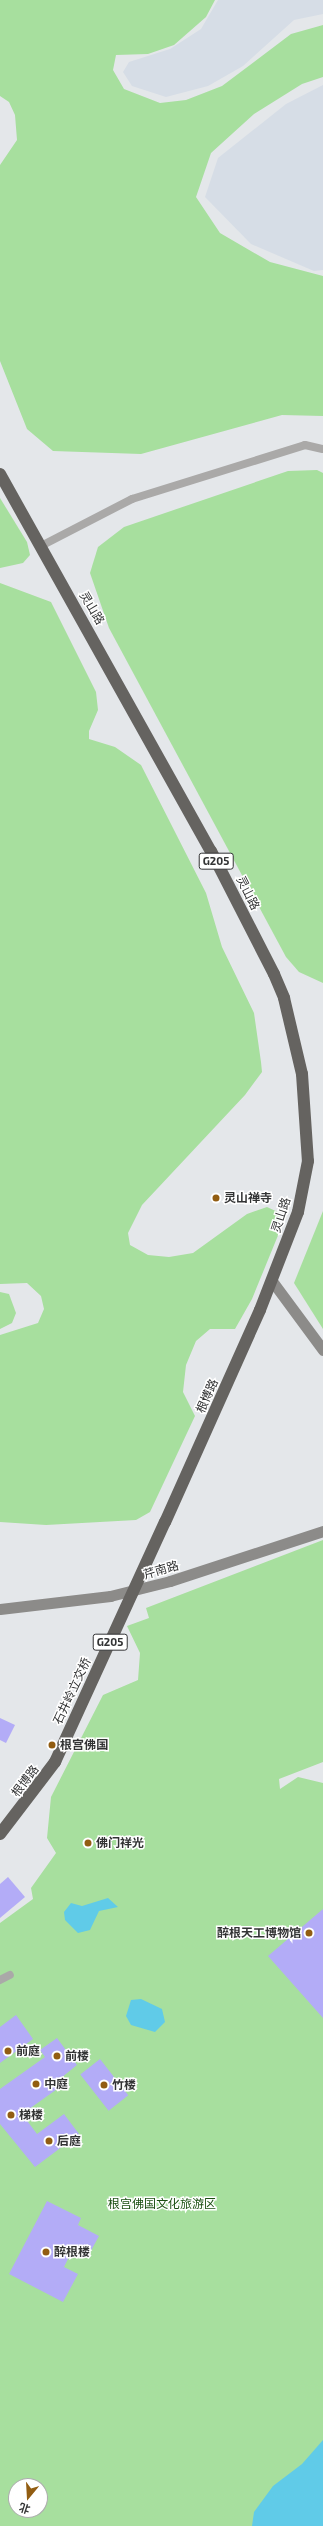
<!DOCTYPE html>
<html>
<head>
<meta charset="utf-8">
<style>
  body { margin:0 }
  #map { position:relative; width:323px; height:2526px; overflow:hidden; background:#e4e7ea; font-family:"Exo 2","Noto Sans SC",sans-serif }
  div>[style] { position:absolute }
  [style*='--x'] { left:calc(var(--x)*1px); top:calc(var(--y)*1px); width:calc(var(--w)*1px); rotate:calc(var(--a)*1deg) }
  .built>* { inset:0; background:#d6dde6 }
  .green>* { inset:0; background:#a7df9e }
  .water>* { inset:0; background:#60cbe8 }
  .building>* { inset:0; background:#b3acf7; transform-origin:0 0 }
  .street>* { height:8px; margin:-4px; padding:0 4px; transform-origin:4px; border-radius:4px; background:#aaa9a8 }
  .secondary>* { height:11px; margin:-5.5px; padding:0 5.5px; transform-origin:5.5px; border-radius:5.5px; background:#8c8b89 }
  .highway>* { height:12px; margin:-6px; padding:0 6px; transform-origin:6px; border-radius:6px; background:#656360 }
  .highway-bridge>* { height:12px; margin:-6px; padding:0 6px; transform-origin:6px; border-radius:6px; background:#656360 }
  .dots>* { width:11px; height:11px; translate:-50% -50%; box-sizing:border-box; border:2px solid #fff; border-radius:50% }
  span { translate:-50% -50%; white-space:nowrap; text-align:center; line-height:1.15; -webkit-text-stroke:3px #fff; paint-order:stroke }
  .shield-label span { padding:1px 3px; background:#fff; border:1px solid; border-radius:3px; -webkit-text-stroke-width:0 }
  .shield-label { font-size:11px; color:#323334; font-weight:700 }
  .street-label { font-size:12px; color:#323334 }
  .poi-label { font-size:12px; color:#323334; font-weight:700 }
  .left { translate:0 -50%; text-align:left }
  .right { translate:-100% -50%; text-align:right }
  .park-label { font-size:12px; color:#1b5012 }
  .north { position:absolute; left:8px; top:2478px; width:40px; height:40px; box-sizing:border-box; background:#fff; border:1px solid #adadae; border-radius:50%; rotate:198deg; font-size:11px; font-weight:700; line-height:16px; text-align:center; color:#323334 }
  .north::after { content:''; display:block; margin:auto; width:14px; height:18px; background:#925d12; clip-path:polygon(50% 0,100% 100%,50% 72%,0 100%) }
</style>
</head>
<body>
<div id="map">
  <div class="built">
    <i style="clip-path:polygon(218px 0,323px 0,323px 14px,294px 20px,243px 66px,208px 86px,166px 97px,132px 86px,123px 72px,129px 62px,170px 49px,201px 29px)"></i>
    <i style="clip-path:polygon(323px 85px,323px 270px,314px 271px,251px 244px,205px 197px,218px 158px,286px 104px)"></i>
  </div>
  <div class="green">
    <i style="clip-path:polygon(0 0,215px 0,206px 17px,174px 45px,148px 54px,116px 55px,113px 70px,124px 89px,160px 103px,186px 100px,222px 86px,291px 34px,323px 25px,323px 77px,302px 84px,254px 114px,211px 153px,196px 197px,220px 233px,270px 262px,323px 276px,323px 416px,282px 415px,141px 454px,53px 451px,27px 429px,0 361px,0 165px,17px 140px,15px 115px,9px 102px,0 96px)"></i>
    <i style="clip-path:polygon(317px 470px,323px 473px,323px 983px,299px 972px,286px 957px,109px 628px,90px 573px,98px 547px,124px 527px,288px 471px)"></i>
    <i style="clip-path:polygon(0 498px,27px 542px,30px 555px,23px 563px,0 568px)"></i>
    <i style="clip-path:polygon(0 583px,51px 602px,96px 692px,98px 710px,89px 731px,89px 739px,115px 747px,141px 765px,206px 893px,222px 947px,254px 1013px,261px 1062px,262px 1072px,245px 1095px,142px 1205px,128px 1233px,130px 1245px,148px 1255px,169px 1257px,193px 1253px,247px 1214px,267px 1207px,280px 1213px,279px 1233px,252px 1299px,235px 1329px,210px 1329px,196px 1341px,186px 1365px,183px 1392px,195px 1416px,150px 1512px,136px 1520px,46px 1525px,0 1522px,0 1335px,38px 1323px,44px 1309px,41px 1296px,27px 1283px,0 1284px)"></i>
    <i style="clip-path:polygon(323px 1211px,323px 1329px,294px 1283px)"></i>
    <i style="clip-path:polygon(0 1292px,9px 1294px,16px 1313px,12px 1323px,0 1329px)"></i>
    <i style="clip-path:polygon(evenodd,323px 1540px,323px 1762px,279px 1779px,280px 1789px,298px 1777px,323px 1783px,323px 2526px,0 2526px,0 1923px,33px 1899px,31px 1888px,56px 1853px,47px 1838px,51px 1797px,103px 1695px,138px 1680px,140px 1653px,127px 1626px,149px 1618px,146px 1608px,323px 1540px,16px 2486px,40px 2486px,40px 2510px,16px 2510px,16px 2486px)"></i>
  </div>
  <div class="water">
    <i style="clip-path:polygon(108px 1898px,118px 1907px,99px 1911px,90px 1930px,78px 1933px,65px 1920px,64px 1912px,71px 1903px,82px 1906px)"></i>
    <i style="clip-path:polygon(141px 1999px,162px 2009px,165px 2022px,155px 2032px,131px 2025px,126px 2016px,131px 2000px)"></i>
    <i style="clip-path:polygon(323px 2440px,323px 2526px,252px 2526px,254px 2512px,273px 2486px,302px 2464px)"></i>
  </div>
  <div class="building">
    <i style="clip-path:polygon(0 1718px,15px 1725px,6px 1743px,0 1740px)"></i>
    <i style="clip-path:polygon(8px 1877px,25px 1897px,0 1918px,0 1884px)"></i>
    <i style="clip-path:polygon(323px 1909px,323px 2018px,268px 1956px)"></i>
    <i style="clip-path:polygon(16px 2015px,33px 2039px,0 2063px,0 2027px)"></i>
    <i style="clip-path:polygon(57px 2038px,77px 2065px,56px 2082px,60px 2087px,22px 2114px,37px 2134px,64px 2114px,79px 2134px,35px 2167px,0 2124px,0 2089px,45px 2057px,40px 2050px)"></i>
    <i style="left:100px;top:2059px;width:46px;height:25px;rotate:52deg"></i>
    <i style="clip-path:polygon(47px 2201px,81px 2218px,78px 2225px,99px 2236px,88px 2256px,73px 2249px,64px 2267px,78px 2274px,63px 2302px,9px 2274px)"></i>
  </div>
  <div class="street">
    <i style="--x:39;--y:547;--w:105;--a:-27.3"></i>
    <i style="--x:132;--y:499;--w:181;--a:-17.3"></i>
    <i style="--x:305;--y:445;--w:18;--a:13"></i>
    <i style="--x:0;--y:1980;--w:11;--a:-27"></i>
  </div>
  <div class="secondary">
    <i style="--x:272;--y:1281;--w:86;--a:53.5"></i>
    <i style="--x:0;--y:1609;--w:111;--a:-6.7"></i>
    <i style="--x:110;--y:1596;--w:62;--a:-14"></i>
    <i style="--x:170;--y:1581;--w:161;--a:-18.1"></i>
  </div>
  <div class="highway">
    <i style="--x:0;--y:474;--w:432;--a:60.8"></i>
    <i style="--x:211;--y:851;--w:138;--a:62.9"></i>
    <i style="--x:274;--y:974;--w:26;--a:67"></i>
    <i style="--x:284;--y:998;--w:78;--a:76.7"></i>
    <i style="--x:302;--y:1074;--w:87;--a:86.1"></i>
    <i style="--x:308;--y:1161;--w:52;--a:101.1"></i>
    <i style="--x:298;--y:1212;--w:105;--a:111.2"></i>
    <i style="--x:260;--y:1310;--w:232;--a:114.1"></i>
    <i style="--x:0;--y:1834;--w:91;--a:-52.6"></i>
  </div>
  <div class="highway-bridge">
    <i style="--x:55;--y:1762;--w:264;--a:-65.4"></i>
  </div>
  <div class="dots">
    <i style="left:216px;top:1198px;background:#925d12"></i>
    <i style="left:52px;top:1745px;background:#925d12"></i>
    <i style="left:88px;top:1843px;background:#925d12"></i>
    <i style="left:309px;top:1933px;background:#925d12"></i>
    <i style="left:8px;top:2051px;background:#925d12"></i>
    <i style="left:57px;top:2056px;background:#925d12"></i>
    <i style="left:36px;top:2084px;background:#925d12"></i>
    <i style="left:104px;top:2085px;background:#925d12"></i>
    <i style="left:11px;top:2115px;background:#925d12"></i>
    <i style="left:49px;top:2141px;background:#925d12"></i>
    <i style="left:46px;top:2252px;background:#925d12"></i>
  </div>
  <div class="shield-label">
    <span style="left:216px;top:861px">G205</span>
    <span style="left:110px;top:1642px">G205</span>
  </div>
  <div class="street-label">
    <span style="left:92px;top:608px;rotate:59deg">灵山路</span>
    <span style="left:248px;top:893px;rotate:63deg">灵山路</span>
    <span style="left:281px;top:1215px;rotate:-72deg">灵山路</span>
    <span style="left:207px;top:1396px;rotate:-66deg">根博路</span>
    <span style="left:161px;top:1570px;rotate:-16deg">芹南路</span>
    <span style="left:72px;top:1691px;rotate:-65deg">石井岭立交桥</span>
    <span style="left:25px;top:1781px;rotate:-53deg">根博路</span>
  </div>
  <div class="poi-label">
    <span class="left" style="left:224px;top:1198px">灵山禅寺</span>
    <span class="left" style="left:60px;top:1745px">根宫佛国</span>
    <span class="left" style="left:96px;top:1843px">佛门祥光</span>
    <span class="right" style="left:301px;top:1933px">醉根天工博物馆</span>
    <span class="left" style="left:16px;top:2051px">前庭</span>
    <span class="left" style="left:65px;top:2056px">前楼</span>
    <span class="left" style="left:44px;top:2084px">中庭</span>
    <span class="left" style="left:112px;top:2085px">竹楼</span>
    <span class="left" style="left:19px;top:2115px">梯楼</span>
    <span class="left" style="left:57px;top:2141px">后庭</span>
    <span class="left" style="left:54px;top:2252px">醉根楼</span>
  </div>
  <div class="park-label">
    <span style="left:162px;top:2204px">根宫佛国文化旅游区</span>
  </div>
  <div class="north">北</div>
</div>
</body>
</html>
